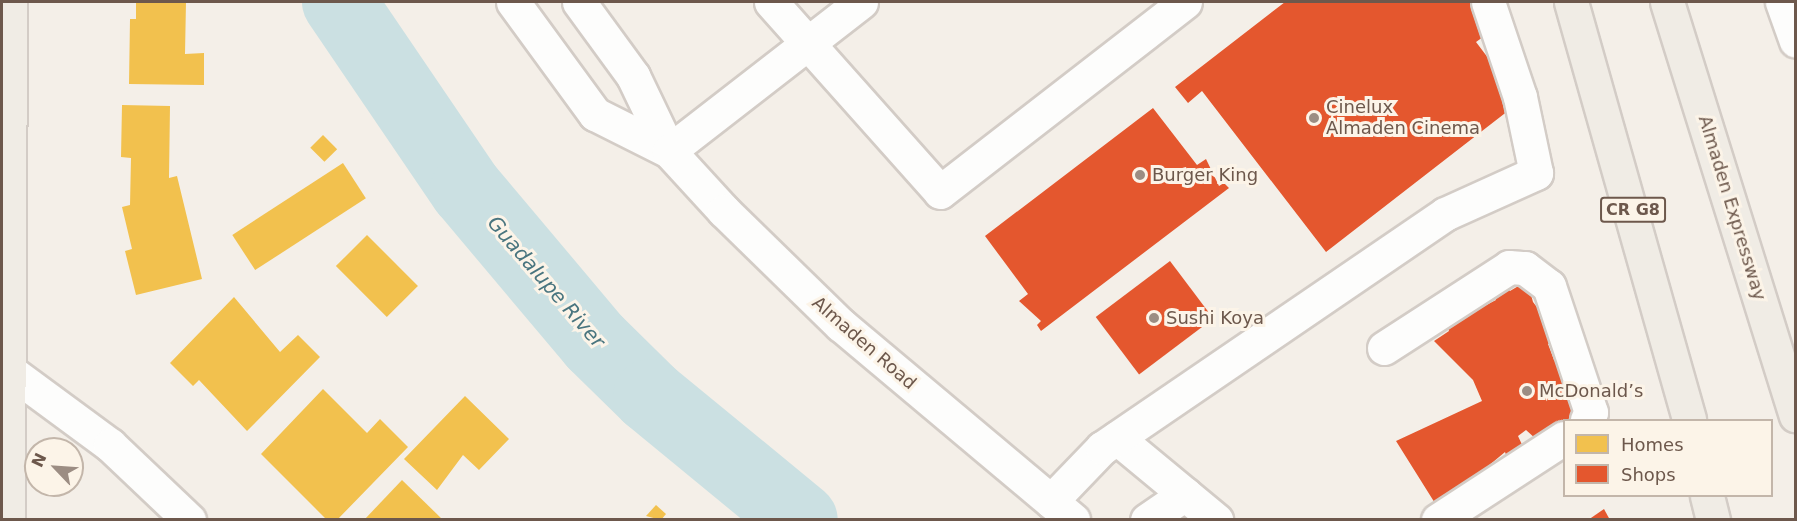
<!DOCTYPE html>
<html>
<head>
<meta charset="utf-8">
<style>
  body { margin:0 }
  #map { position:relative; width:1797px; height:521px; overflow:hidden; background:#f4efe8; font-family:"DejaVu Sans",sans-serif }
  div>[style] { position:absolute }
  [style*='--x'] { left:calc(var(--x)*1px); top:calc(var(--y)*1px); width:calc(var(--w)*1px); rotate:calc(var(--a)*1deg) }
  .homes>* { inset:0; background:#f2c14e; transform-origin:0 0 }
  .shops>* { inset:0; background:#e4572e; transform-origin:0 0 }
  .river>* { height:74px; margin:-37px; padding:0 37px; transform-origin:37px; border-radius:37px; background:#cbe0e2 }
  .roads { filter:drop-shadow(2px 0 #d3ccc6) drop-shadow(-2px 0 #d3ccc6) drop-shadow(0 2px #d3ccc6) drop-shadow(0 -2px #d3ccc6) }
  .minor>* { height:33px; margin:-16.5px; padding:0 16.5px; transform-origin:16.5px; border-radius:16.5px; background:#fdfdfc }
  .major>* { height:33px; margin:-16.5px; padding:0 16.5px; transform-origin:16.5px; border-radius:16.5px; background:#f0ece5 }
  .dots>* { width:16px; height:16px; translate:-50% -50%; box-sizing:border-box; border:3px solid #fcf4e8; border-radius:50% }
  span { translate:-50% -50%; white-space:nowrap; text-align:center; line-height:1.15; -webkit-text-stroke:6px #fcf4e8; paint-order:stroke }
  .shield-label span { padding:2px 4px; background:#fcf4e8; border:2px solid; border-radius:4px; -webkit-text-stroke-width:0 }
  .shield-label { font-size:16px; color:#6d584c; font-weight:700 }
  .poi-label { font-size:18px; color:#6d584c }
  .left { translate:0 -50%; text-align:left }
  .street-label { font-size:18px; color:#6d584c }
  .water-label { font-size:20px; color:#49757f; font-style:italic }
  .frame { position:absolute; inset:0; border:3px solid #6d584c; pointer-events:none }
  .legend { position:absolute; left:1563px; top:419px; width:210px; height:78px; box-sizing:border-box; background:#fcf4e8; border:2px solid #c3b6aa; margin:0; padding:8px 10px; list-style:none; font-size:18px; color:#6d584c }
  .legend li { display:flex; align-items:center; gap:12px; height:30px }
  .legend b { width:30px; border:2px solid #c3b6aa }
  .north { position:absolute; left:24px; top:437px; width:60px; height:60px; box-sizing:border-box; background:#fcf4e8; border:2px solid #c3b6aa; border-radius:50%; rotate:295deg; font-size:16px; font-weight:700; line-height:24px; text-align:center; color:#6d584c }
  .north::after { content:''; display:block; margin:auto; width:21px; height:27px; background:#9c8d83; clip-path:polygon(50% 0,100% 100%,50% 72%,0 100%) }
</style>
</head>
<body>
<div id="map">
  <div class="homes">
    <i style="clip-path:polygon(136px 2px,186px 2px,185px 54px,204px 53px,204px 85px,129px 84px,130px 19px,136px 19px)"></i>
    <i style="clip-path:polygon(122px 105px,170px 106px,169px 178px,177px 176px,202px 279px,136px 295px,125px 251px,132px 249px,122px 207px,130px 205px,131px 158px,121px 157px)"></i>
    <i style="left:323px;top:135px;width:20px;height:18px;rotate:45deg"></i>
    <i style="left:343px;top:163px;width:42px;height:132px;rotate:57deg"></i>
    <i style="left:367px;top:235px;width:72px;height:44px;rotate:45deg"></i>
    <i style="clip-path:polygon(234px 297px,280px 352px,298px 335px,320px 357px,247px 431px,199px 380px,193px 386px,170px 363px)"></i>
    <i style="clip-path:polygon(323px 389px,367px 433px,380px 419px,408px 447px,337px 520px,327px 520px,261px 454px)"></i>
    <i style="clip-path:polygon(465px 396px,509px 439px,479px 470px,463px 455px,437px 490px,404px 459px)"></i>
    <i style="clip-path:polygon(402px 480px,443px 520px,364px 520px)"></i>
    <i style="clip-path:polygon(656px 505px,666px 514px,661px 520px,646px 516px)"></i>
  </div>
  <div class="shops">
    <i style="clip-path:polygon(1285px 2px,1475px 2px,1490px 32px,1476px 42px,1504px 79px,1513px 107px,1326px 252px,1202px 91px,1188px 103px,1175px 87px)"></i>
    <i style="clip-path:polygon(1153px 108px,1197px 165px,1206px 159px,1219px 186px,1224px 183px,1229px 188px,1041px 331px,1037px 325px,1041px 321px,1019px 301px,1028px 294px,985px 236px)"></i>
    <i style="left:1170px;top:261px;width:72px;height:93px;rotate:53deg"></i>
    <i style="clip-path:polygon(1527px 281px,1533px 302px,1559px 336px,1548px 344px,1554px 360px,1583px 401px,1571px 409px,1573px 416px,1536px 439px,1526px 430px,1518px 436px,1524px 449px,1508px 460px,1505px 452px,1438px 508px,1396px 441px,1482px 401px,1473px 380px,1434px 341px,1449px 331px,1447px 325px,1496px 300px,1494px 295px,1506px 287px,1510px 291px)"></i>
    <i style="clip-path:polygon(1604px 509px,1610px 520px,1588px 520px)"></i>
  </div>
  <div class="river">
    <i style="--x:339;--y:2;--w:227;--a:55.8"></i>
    <i style="--x:467;--y:190;--w:199;--a:49.9"></i>
    <i style="--x:595;--y:342;--w:77;--a:44.5"></i>
    <i style="--x:650;--y:396;--w:195;--a:39.4"></i>
  </div>
  <div class="roads">
    <div class="minor">
      <i style="--x:513;--y:2;--w:139;--a:53.8"></i>
      <i style="--x:595;--y:114;--w:83;--a:26.6"></i>
      <i style="--x:579;--y:2;--w:92;--a:53.9"></i>
      <i style="--x:633;--y:76;--w:83;--a:64.4"></i>
      <i style="--x:669;--y:151;--w:81;--a:47.5"></i>
      <i style="--x:724;--y:211;--w:163;--a:44.3"></i>
      <i style="--x:841;--y:325;--w:303;--a:40"></i>
      <i style="--x:771;--y:2;--w:254;--a:48.3"></i>
      <i style="--x:940;--y:192;--w:310;--a:-37.8"></i>
      <i style="--x:1782;--y:2;--w:41;--a:70.3"></i>
      <i style="--x:669;--y:151;--w:243;--a:-37.8"></i>
      <i style="--x:1384;--y:348;--w:149;--a:-32.9"></i>
      <i style="--x:1509;--y:267;--w:16;--a:4"></i>
      <i style="--x:1525;--y:268;--w:30;--a:37"></i>
      <i style="--x:1549;--y:286;--w:133;--a:71.6"></i>
      <i style="--x:1591;--y:412;--w:9;--a:117"></i>
      <i style="--x:11;--y:372;--w:123;--a:36.4"></i>
      <i style="--x:110;--y:445;--w:109;--a:43.5"></i>
      <i style="--x:1117;--y:438;--w:129;--a:39.6"></i>
      <i style="--x:1051;--y:501;--w:74;--a:-46.1"></i>
      <i style="--x:1102;--y:448;--w:415;--a:-34.3"></i>
      <i style="--x:1445;--y:214;--w:100;--a:-24.3"></i>
      <i style="--x:1536;--y:173;--w:78;--a:-101.9"></i>
      <i style="--x:1520;--y:97;--w:100;--a:-108.6"></i>
      <i style="--x:1147;--y:520;--w:46;--a:-34.4"></i>
      <i style="--x:1438;--y:520;--w:150;--a:-33.1"></i>
    </div>
    <div class="major">
      <i style="--x:1571;--y:2;--w:434;--a:74.2"></i>
      <i style="--x:1667;--y:2;--w:433;--a:72.7"></i>
      <i style="--x:1707;--y:496;--w:25;--a:76"></i>
      <i style="--x:8;--y:520;--w:518;--a:-89.78"></i>
    </div>
  </div>
  <div class="dots">
    <i style="left:1314px;top:118px;background:#9c8d83"></i>
    <i style="left:1140px;top:175px;background:#9c8d83"></i>
    <i style="left:1154px;top:318px;background:#9c8d83"></i>
    <i style="left:1527px;top:391px;background:#9c8d83"></i>
  </div>
  <div class="shield-label">
    <span style="left:1633px;top:210px">CR G8</span>
  </div>
  <div class="poi-label">
    <span class="left" style="left:1326px;top:118px">Cinelux<br>Almaden Cinema</span>
    <span class="left" style="left:1152px;top:175px">Burger King</span>
    <span class="left" style="left:1166px;top:318px">Sushi Koya</span>
    <span class="left" style="left:1539px;top:391px">McDonald’s</span>
  </div>
  <div class="street-label">
    <span style="left:1732px;top:208px;rotate:73deg">Almaden Expressway</span>
    <span style="left:864px;top:343px;rotate:41deg">Almaden Road</span>
  </div>
  <div class="water-label">
    <span style="left:546px;top:282px;rotate:49deg">Guadalupe River</span>
  </div>
  <div class="frame"></div>
  <ul class="legend">
  <li><b style="height:16px;background:#f2c14e"></b>Homes</li>
  <li><b style="height:16px;background:#e4572e"></b>Shops</li>
  </ul>
  <div class="north">N</div>
</div>
</body>
</html>
